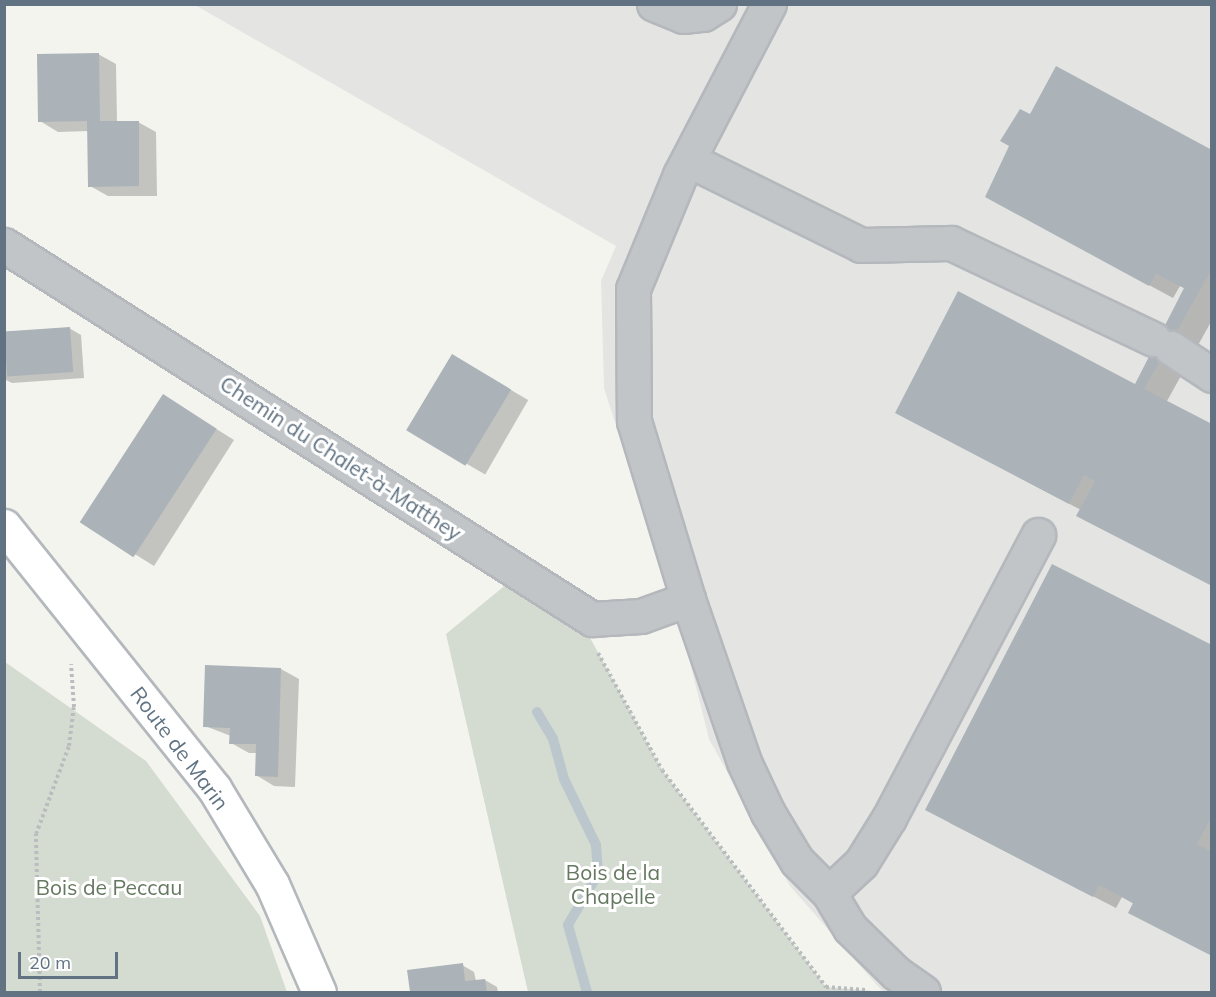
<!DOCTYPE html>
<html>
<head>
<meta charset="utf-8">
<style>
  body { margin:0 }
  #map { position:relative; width:1216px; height:997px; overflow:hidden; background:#f4f4ef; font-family:Mulish,sans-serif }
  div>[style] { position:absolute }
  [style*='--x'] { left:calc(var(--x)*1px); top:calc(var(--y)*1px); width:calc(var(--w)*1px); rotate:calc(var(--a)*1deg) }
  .built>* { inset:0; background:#e4e5e3 }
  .green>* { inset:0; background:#d4dbd0 }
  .shadow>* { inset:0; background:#0003; transform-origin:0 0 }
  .stream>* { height:10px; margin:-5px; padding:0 5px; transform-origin:5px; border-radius:5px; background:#bbc7cc }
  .building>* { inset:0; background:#abb3b8; transform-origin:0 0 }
  .path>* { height:4px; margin-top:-2px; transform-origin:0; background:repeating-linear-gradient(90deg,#babdbf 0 3px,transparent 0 6px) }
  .roads { filter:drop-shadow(2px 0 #b4b8bc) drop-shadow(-2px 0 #b4b8bc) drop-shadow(0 2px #b4b8bc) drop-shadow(0 -2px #b4b8bc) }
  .minor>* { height:33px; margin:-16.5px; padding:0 16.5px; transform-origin:16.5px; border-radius:16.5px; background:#c1c5c8 }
  .major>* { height:33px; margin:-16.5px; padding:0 16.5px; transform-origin:16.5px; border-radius:16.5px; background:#fff }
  span { translate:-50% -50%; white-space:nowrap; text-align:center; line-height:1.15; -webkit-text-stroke:6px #fff; paint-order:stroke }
  .street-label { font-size:21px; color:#617382 }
  .park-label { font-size:21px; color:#657960 }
  .frame { position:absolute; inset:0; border:6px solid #617382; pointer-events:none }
  .scale { position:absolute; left:18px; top:952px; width:100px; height:27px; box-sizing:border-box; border:3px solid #617382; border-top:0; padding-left:8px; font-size:18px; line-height:21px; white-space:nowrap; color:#617382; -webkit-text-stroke:4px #fff; paint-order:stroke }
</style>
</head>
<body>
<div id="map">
  <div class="built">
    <i style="clip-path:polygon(195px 5px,1211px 5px,1211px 992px,883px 992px,790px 886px,709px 739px,686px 647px,604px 388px,601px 281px,616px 246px)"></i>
  </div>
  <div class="green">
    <i style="clip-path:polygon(508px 583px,588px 634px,662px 770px,826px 987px,884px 992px,528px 992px,446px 634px)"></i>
    <i style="clip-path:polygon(5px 662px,146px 761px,260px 916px,287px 992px,5px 992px)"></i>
  </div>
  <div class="shadow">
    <i style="clip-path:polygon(98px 54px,116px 64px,117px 122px,138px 122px,156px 132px,157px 196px,108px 196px,90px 186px,89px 131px,58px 132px,40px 121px)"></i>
    <i style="clip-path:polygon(1031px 116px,1212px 152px,1212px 320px,1167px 401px,1081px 510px,920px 425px,1136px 386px,1186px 289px,1180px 286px,1173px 298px,1010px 210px)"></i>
    <i style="clip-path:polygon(69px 328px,81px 335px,84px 378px,12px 383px,4px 379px,4px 332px)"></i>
    <i style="left:452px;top:356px;width:88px;height:86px;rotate:30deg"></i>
    <i style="clip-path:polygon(181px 407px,234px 440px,154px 566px,83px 522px)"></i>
    <i style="clip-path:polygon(1212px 646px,1212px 955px,1153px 925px,1134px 904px,1122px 897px,1116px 908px,950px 823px)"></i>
    <i style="clip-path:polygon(281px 669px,299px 679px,295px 787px,274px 786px,256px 775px,257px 753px,249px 753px,231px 743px,231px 736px,205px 726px)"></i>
    <i style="clip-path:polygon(462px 965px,474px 972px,476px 981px,485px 980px,497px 987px,498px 992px,411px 992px,409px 972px)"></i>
  </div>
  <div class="stream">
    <i style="--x:537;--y:712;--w:31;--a:59"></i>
    <i style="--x:553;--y:739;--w:41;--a:74.6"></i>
    <i style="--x:564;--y:779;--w:73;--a:64.1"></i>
    <i style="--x:596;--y:845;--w:29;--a:86"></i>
    <i style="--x:598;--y:874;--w:59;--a:120.5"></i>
    <i style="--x:568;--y:925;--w:70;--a:74.2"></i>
  </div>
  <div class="building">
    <i style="clip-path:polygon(99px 53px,100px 121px,139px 121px,139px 186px,88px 187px,87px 121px,38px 122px,37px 54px)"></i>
    <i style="clip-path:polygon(1056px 66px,1212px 150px,1212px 269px,1144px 389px,1212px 424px,1212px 586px,1076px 516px,1095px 481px,1084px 475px,1069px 504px,895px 413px,958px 291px,1135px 384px,1184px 288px,1156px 274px,1149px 286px,985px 197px,1009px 146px,1000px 141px,1020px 109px,1030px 114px)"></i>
    <i style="left:70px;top:327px;width:45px;height:66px;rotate:86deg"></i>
    <i style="left:452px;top:354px;width:69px;height:89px;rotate:31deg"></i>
    <i style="left:163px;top:394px;width:64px;height:153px;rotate:33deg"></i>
    <i style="clip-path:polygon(1052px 564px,1212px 645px,1212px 816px,1197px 844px,1212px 852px,1210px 955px,1128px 913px,1133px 903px,1099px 885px,1093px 897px,925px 810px)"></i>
    <i style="clip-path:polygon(205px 665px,281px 668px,278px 777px,255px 776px,256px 744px,229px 744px,230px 728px,203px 727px)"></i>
    <i style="clip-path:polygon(463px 963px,465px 981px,485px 979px,487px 992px,410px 992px,407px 970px)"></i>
  </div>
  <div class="path">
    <i style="--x:598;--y:653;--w:133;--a:61.3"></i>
    <i style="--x:662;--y:770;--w:272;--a:52.9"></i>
    <i style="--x:826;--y:987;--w:40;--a:4.3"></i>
    <i style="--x:40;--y:992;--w:158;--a:-91.5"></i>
    <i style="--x:36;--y:834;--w:94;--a:-69.4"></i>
    <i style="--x:69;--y:746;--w:39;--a:-83"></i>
    <i style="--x:74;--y:707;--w:43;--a:-94"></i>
  </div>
  <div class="roads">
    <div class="minor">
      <i style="--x:654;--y:4;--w:31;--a:22"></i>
      <i style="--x:683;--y:16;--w:20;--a:-6"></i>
      <i style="--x:703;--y:14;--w:19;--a:-32"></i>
      <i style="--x:769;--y:4;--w:193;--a:117.5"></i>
      <i style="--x:680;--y:175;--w:123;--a:112.4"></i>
      <i style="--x:633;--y:289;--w:132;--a:89.6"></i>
      <i style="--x:634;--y:421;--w:186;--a:73.1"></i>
      <i style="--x:688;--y:599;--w:172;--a:71"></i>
      <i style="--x:744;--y:762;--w:56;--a:64.8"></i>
      <i style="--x:768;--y:813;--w:56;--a:58.9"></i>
      <i style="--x:797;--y:861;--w:45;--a:45"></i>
      <i style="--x:829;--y:893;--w:41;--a:59"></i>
      <i style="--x:850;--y:928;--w:64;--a:44.4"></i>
      <i style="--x:896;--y:973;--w:33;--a:35"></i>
      <i style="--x:689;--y:160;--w:192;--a:26.3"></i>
      <i style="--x:861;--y:245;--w:90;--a:-1.3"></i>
      <i style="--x:951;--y:243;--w:224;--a:25.4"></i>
      <i style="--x:4;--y:245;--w:697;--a:32.46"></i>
      <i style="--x:592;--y:619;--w:49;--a:-3.5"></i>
      <i style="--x:641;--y:616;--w:50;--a:-19.9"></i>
      <i style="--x:1171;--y:348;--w:49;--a:33.4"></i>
      <i style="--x:829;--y:893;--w:44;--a:-43.2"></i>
      <i style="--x:861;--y:863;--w:53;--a:-58.1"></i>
      <i style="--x:889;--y:818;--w:320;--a:-62.2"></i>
    </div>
    <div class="major">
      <i style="--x:4;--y:526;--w:336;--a:51.3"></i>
      <i style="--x:214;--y:788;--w:112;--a:58.9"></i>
      <i style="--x:272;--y:884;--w:118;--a:66.5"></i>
    </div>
  </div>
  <div class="street-label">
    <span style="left:341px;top:458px;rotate:33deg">Chemin du Chalet-à-Matthey</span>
    <span style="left:180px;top:748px;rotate:53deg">Route de Marin</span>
  </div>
  <div class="park-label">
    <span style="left:613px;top:884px">Bois de la<br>Chapelle</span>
    <span style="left:109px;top:887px">Bois de Peccau</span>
  </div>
  <div class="frame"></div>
  <div class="scale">20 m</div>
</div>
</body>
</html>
